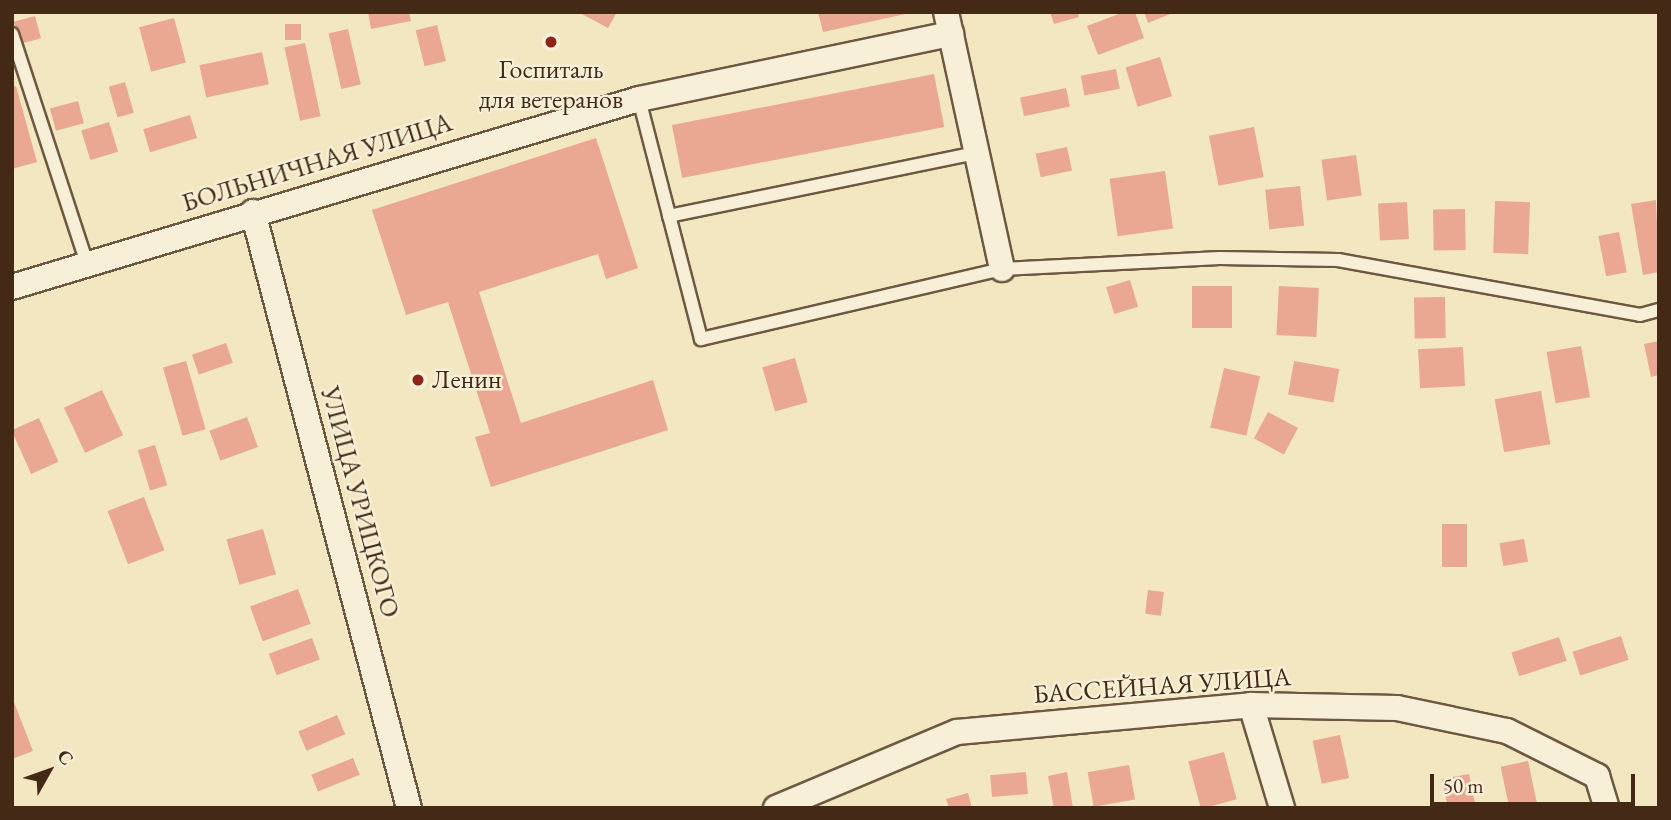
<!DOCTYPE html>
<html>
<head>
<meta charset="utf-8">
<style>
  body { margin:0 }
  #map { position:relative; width:1671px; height:820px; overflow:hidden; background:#f2e7c1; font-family:"EB Garamond",serif }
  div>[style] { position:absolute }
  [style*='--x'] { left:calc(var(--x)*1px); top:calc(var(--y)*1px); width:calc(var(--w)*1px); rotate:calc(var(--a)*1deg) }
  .building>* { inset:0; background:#eaa892; transform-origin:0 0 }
  .roads { filter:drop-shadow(2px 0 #6f5841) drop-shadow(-2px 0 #6f5841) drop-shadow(0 2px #6f5841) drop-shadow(0 -2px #6f5841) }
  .lane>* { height:12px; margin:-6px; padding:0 6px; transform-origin:6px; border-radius:6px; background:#f7efd7 }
  .street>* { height:24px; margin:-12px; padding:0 12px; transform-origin:12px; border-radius:12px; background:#f7efd7 }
  .dots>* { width:19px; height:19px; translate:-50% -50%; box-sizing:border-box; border:4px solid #f7efd7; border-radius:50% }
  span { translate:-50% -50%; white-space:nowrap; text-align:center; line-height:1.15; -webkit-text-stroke:5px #f7efd7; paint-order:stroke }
  .poi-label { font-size:26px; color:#432916 }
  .left { translate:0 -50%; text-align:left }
  .street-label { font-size:26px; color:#432916 }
  .frame { position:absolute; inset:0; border:14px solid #432916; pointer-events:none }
  .north { position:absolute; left:14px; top:736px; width:70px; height:70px; -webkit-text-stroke:5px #f7efd7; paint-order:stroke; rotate:50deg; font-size:19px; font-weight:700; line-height:28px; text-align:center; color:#432916 }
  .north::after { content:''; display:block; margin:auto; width:24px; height:32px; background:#432916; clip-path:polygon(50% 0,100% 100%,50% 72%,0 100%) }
  .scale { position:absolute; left:1430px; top:774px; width:205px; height:32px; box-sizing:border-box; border:4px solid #432916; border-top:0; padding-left:9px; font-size:21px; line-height:24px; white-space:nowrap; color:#432916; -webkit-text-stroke:5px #f7efd7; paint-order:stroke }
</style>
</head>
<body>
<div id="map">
  <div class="building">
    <i style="clip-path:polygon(368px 12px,409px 12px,411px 21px,371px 29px)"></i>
    <i style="clip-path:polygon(578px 12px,617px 12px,608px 28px)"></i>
    <i style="clip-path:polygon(818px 12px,910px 12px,910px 13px,823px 32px)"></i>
    <i style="clip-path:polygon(1050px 12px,1078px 12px,1079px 17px,1054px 24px)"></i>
    <i style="clip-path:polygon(1124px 12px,1135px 12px,1144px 38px,1098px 55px,1087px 26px)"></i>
    <i style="clip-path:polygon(1144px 12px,1175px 12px,1148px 23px)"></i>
    <i style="left:35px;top:16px;width:23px;height:22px;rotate:75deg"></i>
    <i style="left:174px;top:18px;width:46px;height:36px;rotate:75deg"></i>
    <i style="left:285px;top:24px;width:16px;height:16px"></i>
    <i style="left:437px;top:25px;width:37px;height:22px;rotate:76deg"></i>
    <i style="left:348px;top:29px;width:57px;height:20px;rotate:77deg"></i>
    <i style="left:305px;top:43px;width:75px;height:21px;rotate:78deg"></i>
    <i style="left:262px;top:52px;width:33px;height:64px;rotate:78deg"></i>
    <i style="left:1160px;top:57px;width:41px;height:36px;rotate:73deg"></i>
    <i style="left:1116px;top:69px;width:20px;height:36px;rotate:79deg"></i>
    <i style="left:934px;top:74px;width:54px;height:267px;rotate:79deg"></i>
    <i style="left:125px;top:82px;width:32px;height:17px;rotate:74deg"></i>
    <i style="clip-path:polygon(16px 86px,37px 162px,12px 169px,12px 87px)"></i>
    <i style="left:1066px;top:88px;width:19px;height:47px;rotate:78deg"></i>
    <i style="left:78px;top:101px;width:23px;height:29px;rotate:75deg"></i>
    <i style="left:190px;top:115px;width:24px;height:49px;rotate:73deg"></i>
    <i style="left:109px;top:122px;width:31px;height:29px;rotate:73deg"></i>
    <i style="left:1254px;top:127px;width:51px;height:46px;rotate:79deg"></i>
    <i style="clip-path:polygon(596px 138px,638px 268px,606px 279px,598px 254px,479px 292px,521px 423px,653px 380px,668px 430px,491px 487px,475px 437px,490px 433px,448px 302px,406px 315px,372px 210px)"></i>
    <i style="left:1067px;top:147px;width:24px;height:32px;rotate:78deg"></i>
    <i style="left:1356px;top:155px;width:41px;height:35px;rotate:82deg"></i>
    <i style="left:1165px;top:171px;width:58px;height:56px;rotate:82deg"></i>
    <i style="left:1300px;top:186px;width:40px;height:35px;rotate:84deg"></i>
    <i style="clip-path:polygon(1656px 200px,1659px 272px,1643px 275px,1631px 204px)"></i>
    <i style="left:1495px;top:201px;width:35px;height:52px;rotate:2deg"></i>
    <i style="left:1407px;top:202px;width:37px;height:29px;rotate:87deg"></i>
    <i style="left:1465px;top:209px;width:41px;height:32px;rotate:89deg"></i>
    <i style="left:1619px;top:232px;width:41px;height:21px;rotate:79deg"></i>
    <i style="left:1130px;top:280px;width:28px;height:25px;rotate:73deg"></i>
    <i style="left:1192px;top:286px;width:40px;height:42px"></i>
    <i style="left:1279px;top:286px;width:40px;height:49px;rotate:3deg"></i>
    <i style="left:1445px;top:297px;width:41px;height:31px;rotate:89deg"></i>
    <i style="clip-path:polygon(1659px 341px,1659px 375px,1651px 377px,1644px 344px)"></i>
    <i style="left:226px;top:343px;width:21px;height:36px;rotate:71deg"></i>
    <i style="left:1581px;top:346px;width:52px;height:35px;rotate:80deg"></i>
    <i style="left:1463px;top:347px;width:39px;height:45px;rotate:87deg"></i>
    <i style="left:795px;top:358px;width:46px;height:34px;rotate:74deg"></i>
    <i style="left:186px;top:361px;width:71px;height:24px;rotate:74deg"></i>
    <i style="left:1294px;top:361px;width:46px;height:34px;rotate:10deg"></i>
    <i style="left:1224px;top:368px;width:37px;height:61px;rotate:13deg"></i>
    <i style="left:102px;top:390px;width:50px;height:42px;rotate:65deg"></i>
    <i style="left:1541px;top:391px;width:54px;height:47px;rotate:80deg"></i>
    <i style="left:1268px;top:412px;width:34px;height:30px;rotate:28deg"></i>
    <i style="left:247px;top:417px;width:32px;height:40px;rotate:70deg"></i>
    <i style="left:39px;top:418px;width:48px;height:30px;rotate:66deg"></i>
    <i style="left:155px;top:445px;width:42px;height:18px;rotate:73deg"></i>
    <i style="left:144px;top:497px;width:57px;height:39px;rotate:69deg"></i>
    <i style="left:1442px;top:524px;width:25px;height:43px"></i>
    <i style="left:263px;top:529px;width:47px;height:38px;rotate:74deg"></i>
    <i style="left:1524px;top:539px;width:23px;height:25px;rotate:80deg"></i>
    <i style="left:298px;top:589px;width:37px;height:51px;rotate:70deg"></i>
    <i style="left:1148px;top:590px;width:16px;height:24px;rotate:7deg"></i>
    <i style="left:1621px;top:636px;width:25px;height:51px;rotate:72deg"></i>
    <i style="left:1559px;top:637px;width:25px;height:50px;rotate:72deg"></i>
    <i style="left:312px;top:638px;width:23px;height:46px;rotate:70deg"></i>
    <i style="clip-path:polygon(12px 697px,33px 751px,12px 759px)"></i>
    <i style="left:337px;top:715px;width:21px;height:42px;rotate:67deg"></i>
    <i style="left:1340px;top:735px;width:44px;height:28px;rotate:78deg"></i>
    <i style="left:1224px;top:752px;width:49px;height:37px;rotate:75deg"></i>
    <i style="left:353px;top:758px;width:18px;height:45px;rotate:68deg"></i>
    <i style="left:1528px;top:761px;width:45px;height:28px;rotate:78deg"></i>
    <i style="left:1129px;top:765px;width:35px;height:42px;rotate:80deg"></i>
    <i style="left:1026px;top:772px;width:22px;height:36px;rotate:85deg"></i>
    <i style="clip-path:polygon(1067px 772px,1073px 808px,1054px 808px,1048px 776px)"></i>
    <i style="clip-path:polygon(1469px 774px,1476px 808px,1448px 808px,1442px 779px)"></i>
    <i style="clip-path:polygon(968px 793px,972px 808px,949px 808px,946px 799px)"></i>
  </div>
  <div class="roads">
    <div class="lane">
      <i style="--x:12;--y:34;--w:241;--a:71.9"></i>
      <i style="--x:639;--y:99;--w:248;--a:75.5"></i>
      <i style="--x:701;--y:339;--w:309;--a:-13.1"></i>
      <i style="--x:1002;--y:269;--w:218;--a:-2.9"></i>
      <i style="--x:1220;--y:258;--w:118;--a:1"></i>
      <i style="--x:1338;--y:260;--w:307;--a:10.3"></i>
      <i style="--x:1640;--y:315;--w:20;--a:-15"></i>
      <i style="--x:669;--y:216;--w:314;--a:-11.6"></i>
    </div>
    <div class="street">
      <i style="--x:946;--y:12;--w:263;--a:77.7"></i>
      <i style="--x:253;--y:212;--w:616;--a:75.33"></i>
      <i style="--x:12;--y:287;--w:655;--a:-16.69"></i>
      <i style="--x:639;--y:99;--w:319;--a:-11.8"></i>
      <i style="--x:1251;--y:705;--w:108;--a:73.2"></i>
      <i style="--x:776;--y:808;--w:196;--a:-22.8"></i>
      <i style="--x:957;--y:732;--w:295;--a:-5.2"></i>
      <i style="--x:1251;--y:705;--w:146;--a:1.2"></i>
      <i style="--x:1397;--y:708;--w:112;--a:11.8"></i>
      <i style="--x:1507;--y:731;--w:101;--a:26.6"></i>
      <i style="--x:1597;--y:776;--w:34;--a:73"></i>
    </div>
  </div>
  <div class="dots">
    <i style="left:551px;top:42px;background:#8f2418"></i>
    <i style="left:418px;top:380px;background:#8f2418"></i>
  </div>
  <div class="poi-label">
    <span style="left:551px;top:85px">Госпиталь<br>для ветеранов</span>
    <span class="left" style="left:432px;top:380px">Ленин</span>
  </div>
  <div class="street-label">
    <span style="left:317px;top:163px;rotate:-17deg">БОЛЬНИЧНАЯ УЛИЦА</span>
    <span style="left:360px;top:502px;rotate:75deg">УЛИЦА УРИЦКОГО</span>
    <span style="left:1162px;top:686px;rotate:-4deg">БАССЕЙНАЯ УЛИЦА</span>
  </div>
  <div class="frame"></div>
  <div class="north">С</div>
  <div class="scale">50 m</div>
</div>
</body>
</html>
